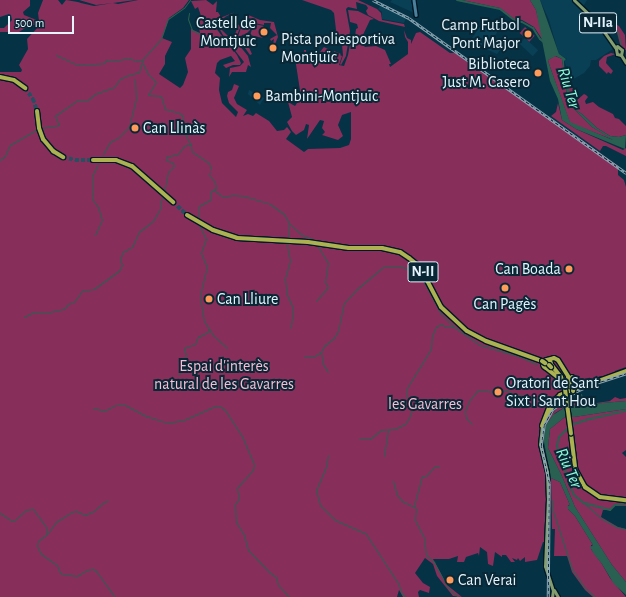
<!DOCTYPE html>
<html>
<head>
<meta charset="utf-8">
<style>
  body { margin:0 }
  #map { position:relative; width:626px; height:597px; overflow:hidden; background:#053245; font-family:"Alegreya Sans",sans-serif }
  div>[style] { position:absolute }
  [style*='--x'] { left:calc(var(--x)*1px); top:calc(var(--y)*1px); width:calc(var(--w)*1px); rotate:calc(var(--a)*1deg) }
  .built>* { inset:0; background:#094056; transform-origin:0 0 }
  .green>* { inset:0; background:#872e5b; transform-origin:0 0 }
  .water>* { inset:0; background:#2a6051 }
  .stream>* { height:1px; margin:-0.5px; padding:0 0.5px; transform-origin:0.5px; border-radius:0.5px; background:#2a6051 }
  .canal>* { height:2px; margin:-1px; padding:0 1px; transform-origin:1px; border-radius:1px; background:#2a6051 }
  .highway-tunnel>* { height:4px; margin-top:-2px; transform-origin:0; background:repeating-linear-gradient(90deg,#264f61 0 4px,transparent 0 6px) }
  .roads { filter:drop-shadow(1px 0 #001926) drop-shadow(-1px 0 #001926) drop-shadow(0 1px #001926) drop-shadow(0 -1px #001926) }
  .secondary>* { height:2.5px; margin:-1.25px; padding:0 1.25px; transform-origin:1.25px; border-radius:1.25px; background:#4b819d }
  .primary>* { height:3px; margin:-1.5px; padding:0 1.5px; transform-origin:1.5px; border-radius:1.5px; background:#859e6f }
  .highway>* { height:4px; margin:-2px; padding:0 2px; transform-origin:2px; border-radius:2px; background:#acb251 }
  .highway>.ring { margin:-2px; padding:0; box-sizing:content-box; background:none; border:4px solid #acb251; border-radius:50% }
  .rail>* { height:2.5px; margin-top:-1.25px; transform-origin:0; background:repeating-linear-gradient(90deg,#0a2735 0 3px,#8ca8b5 0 6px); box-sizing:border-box; border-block:1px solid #8ca8b5 }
  .bridges { filter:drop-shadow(1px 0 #001926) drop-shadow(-1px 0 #001926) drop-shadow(0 1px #001926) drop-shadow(0 -1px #001926) }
  .highway-bridge>* { height:4px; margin:-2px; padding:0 2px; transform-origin:2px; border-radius:2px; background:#acb251 }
  .dots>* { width:11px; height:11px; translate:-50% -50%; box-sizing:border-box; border:2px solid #0a2735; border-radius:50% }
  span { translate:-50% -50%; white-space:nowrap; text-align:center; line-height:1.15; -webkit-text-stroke:4px #0a2735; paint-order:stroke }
  .shield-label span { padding:1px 3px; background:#0a2735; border:1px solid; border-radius:3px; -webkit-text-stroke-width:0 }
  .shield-label { font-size:15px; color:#e3f4fd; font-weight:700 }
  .poi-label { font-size:16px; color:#e3f4fd }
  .right { translate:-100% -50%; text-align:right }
  .left { translate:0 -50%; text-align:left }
  .park-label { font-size:16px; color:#f9bdd6 }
  .water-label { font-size:17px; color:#8cfbda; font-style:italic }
  .scale { position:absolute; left:8px; top:16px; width:66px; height:18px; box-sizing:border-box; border:2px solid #e3f4fd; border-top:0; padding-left:5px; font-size:12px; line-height:14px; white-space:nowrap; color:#e3f4fd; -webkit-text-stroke:3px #0a2735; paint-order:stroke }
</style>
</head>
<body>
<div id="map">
  <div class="built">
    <i style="clip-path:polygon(392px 0,411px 0,413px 11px,412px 12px,390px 2px)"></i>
    <i style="clip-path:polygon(540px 0,587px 0,582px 8px,602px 31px,613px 49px,596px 60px,591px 60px,590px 66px,584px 73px,570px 81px,568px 66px,566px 66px,564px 60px,567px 59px,559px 54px,549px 20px)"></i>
    <i style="clip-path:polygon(381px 5px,406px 18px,404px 23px,382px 19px,382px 12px,378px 9px)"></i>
    <i style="clip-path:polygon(484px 21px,500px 28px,486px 49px,470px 41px)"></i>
    <i style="left:525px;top:38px;width:18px;height:8px;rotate:43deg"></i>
    <i style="clip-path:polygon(493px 41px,504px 45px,497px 54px,488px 50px)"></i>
    <i style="clip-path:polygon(249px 90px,264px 98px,260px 105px,248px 94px)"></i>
  </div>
  <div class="green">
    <i style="clip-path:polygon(0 0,30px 0,30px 6px,23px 12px,24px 15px,39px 21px,38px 13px,43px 0,58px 0,62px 5px,66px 0,78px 2px,81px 3px,81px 6px,81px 3px,94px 6px,113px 3px,96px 5px,79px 0,135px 0,113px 3px,118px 4px,138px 0,189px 0,183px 8px,169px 18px,162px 38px,172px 42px,165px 56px,165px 64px,159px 74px,180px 88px,183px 85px,188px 72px,185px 58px,191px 49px,191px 29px,200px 33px,197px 18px,201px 16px,198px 7px,195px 9px,191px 1px,206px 0,213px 5px,217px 1px,216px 12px,218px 12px,221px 17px,215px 22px,215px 27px,237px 55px,241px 63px,240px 65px,233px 65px,226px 68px,223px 65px,235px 61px,231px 56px,220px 60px,217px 63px,215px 73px,220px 78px,219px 90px,222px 103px,236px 117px,238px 112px,229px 103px,227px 96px,228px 92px,232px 90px,234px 84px,239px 86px,234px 98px,237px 104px,247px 110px,243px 116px,248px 114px,253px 116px,256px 113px,269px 121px,277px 131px,284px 130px,287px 127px,291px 132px,286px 139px,304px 152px,308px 149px,340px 148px,349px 145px,351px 139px,351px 112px,342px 115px,338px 125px,343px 136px,338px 140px,322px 135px,325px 132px,322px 128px,324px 121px,320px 120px,307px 139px,309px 125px,306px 124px,304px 130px,296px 135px,292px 131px,287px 122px,292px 117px,288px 102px,295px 106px,301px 97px,295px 58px,302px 63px,305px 60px,327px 64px,334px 58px,334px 51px,341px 54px,340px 55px,342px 56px,339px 65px,344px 66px,348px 55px,352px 34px,357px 41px,355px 36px,356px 29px,358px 28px,357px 24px,350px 22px,348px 10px,358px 11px,374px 19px,370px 20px,362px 37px,360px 38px,361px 43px,365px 47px,376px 46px,385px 50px,391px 64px,389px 64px,390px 67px,408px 54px,408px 42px,405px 37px,404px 30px,407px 38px,411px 40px,411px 44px,416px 33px,420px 32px,450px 53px,455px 53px,618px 166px,618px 175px,624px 180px,626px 187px,626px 367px,615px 371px,614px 374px,608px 376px,600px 376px,587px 383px,579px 382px,564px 388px,549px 403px,543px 418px,539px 434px,540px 451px,545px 468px,546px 484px,547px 529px,544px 542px,543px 542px,537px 560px,525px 562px,525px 557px,520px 561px,518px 558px,517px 560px,512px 558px,515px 562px,511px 562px,506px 555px,502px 555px,502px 557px,495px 552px,493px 566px,488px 564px,487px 552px,480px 547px,479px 556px,478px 553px,466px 557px,464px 562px,457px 562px,458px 556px,449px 559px,433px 559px,447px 585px,462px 597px,453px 596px,437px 576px,433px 564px,425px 558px,415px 573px,423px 583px,430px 587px,429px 593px,420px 590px,418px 592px,419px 597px,403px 597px,399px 590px,397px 597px,0 597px,0 72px,21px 72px,22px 70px,19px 65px,28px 49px,27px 39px,40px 25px,30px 25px,19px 32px,0 32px,0 28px,4px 28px,12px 20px,11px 15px,9px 14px,0 17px)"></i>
    <i style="clip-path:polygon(302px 0,358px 0,377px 9px,381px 13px,382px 20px,404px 24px,405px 27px,379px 21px,368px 15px,366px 11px,368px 8px,366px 5px,356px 2px,357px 9px,348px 7px,346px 9px,350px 31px,346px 56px,341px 65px,340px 64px,343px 55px,342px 45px,336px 30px,334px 13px,331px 10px)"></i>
    <i style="clip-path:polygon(462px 0,530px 0,536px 10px,544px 42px,534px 27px,522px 20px,514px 19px,500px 8px)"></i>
    <i style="clip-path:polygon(235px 12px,225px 17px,219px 24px,219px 27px,231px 39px,236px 32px,238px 25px,242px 23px,235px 40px,248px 56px,251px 67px,248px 65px,246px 72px,232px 72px,229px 77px,230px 68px,240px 66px,244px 62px,223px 35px,216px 23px,220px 18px)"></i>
    <i style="clip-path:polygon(611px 13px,617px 18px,612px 22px,619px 26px,625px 35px,626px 50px,621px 48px,616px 29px,614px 29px,610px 33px,603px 24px)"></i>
    <i style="clip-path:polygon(246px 14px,260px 20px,274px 22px,278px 37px,275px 44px,273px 44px,274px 39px,271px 41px,270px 39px,277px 35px,270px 28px,271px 23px,264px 23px,264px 25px,254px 23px,254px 21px,249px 18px,248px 24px,251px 25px,250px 30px,246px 34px,242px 35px,239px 42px,247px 43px,252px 54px,250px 55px,245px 48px,238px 42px,237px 39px,244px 20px,245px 22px)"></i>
    <i style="clip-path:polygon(254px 24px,264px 26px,261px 29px,264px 30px,262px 37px,263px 38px,250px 35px)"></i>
    <i style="left:525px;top:27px;width:13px;height:8px;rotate:42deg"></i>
    <i style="clip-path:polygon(324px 47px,332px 51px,333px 56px,330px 61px,323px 62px,305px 58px,304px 50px,306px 50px,306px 54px,316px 57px)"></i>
    <i style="clip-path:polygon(611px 53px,616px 54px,607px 57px,606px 63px,613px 71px,611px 74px,608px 72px,607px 74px,599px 66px,599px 61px,604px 56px)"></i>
    <i style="clip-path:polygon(555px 56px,562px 59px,567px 95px,571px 106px,592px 127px,614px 140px,570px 123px,549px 64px,548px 60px)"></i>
    <i style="clip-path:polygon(565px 69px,568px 69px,570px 81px,577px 100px,584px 94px,586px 95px,588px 97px,585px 101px,586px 104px,593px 102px,599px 107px,613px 114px,615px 118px,619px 119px,626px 126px,626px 135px,619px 137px,610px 136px,597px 128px,582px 114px,577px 111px,567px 87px)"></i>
    <i style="clip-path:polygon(558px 103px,562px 120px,576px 129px,623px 150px,626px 148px,626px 156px,606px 146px,603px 146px,600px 151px,551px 116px,556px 112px)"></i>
    <i style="clip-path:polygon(615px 397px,620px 399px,626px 398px,626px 401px,567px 406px,555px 413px,544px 427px,548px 418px,559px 406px,572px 398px,590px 404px,610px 401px)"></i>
    <i style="clip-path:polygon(626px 409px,626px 450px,622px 453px,626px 457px,626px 506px,615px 506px,609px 510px,603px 510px,601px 517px,618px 527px,626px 529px,626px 582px,612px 565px,575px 507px,561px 474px,548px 448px,550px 429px,566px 416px,574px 417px)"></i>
    <i style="clip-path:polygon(551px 478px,560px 482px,570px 505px,568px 505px,568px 509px,575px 516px,593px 545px,591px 545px,591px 549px,602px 564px,610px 578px,626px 597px,593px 597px,585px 590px,572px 572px,567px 556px,554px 556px,555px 529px,552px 529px)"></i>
  </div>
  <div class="water">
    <i style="clip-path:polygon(evenodd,530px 0,540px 0,559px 54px,566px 59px,564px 61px,565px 79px,577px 111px,582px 114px,597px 128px,610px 136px,619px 137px,626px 135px,625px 149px,576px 129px,562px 120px,558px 99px,550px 81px,536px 10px,530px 0,556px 56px,562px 59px,567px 95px,571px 106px,592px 127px,613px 140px,570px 122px,549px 64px,548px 60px,556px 56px)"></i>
    <i style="clip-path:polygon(626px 401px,626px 409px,574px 417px,566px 416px,550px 429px,548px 448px,561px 474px,575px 507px,612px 565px,626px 582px,626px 595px,614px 584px,602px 564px,594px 554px,590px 547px,593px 545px,575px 516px,568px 509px,567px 506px,570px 505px,560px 482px,551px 478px,543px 437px,544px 428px,553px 415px,567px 406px)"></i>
  </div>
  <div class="stream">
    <i style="--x:189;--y:13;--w:6;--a:99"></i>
    <i style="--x:188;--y:19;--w:12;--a:70"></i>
    <i style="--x:192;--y:30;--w:11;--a:27"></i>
    <i style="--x:615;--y:28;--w:6;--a:59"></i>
    <i style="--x:618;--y:33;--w:15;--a:74"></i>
    <i style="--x:56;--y:55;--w:21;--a:25"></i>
    <i style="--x:75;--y:64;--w:8;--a:7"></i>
    <i style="--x:83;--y:65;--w:21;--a:-5"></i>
    <i style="--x:104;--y:63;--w:4;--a:-56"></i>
    <i style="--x:106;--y:60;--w:9;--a:6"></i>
    <i style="--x:115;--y:61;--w:14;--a:-12"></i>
    <i style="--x:129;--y:58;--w:8;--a:23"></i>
    <i style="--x:136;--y:61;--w:6;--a:-9"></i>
    <i style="--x:143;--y:64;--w:11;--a:63"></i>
    <i style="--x:148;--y:74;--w:11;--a:45"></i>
    <i style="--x:156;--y:82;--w:15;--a:122"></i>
    <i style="--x:148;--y:95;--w:13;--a:4"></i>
    <i style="--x:161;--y:96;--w:14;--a:73"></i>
    <i style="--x:165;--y:109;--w:15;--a:16"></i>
    <i style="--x:179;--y:113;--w:5;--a:37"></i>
    <i style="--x:183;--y:116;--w:16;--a:86"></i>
    <i style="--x:184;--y:132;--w:15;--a:62"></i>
    <i style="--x:41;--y:128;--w:18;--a:-9"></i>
    <i style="--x:59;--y:125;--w:10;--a:-114"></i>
    <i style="--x:55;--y:116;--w:28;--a:-35"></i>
    <i style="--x:78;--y:100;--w:10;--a:0"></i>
    <i style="--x:88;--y:100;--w:9;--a:-41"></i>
    <i style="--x:95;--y:94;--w:20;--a:-20"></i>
    <i style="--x:114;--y:87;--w:10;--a:-53"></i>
    <i style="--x:120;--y:79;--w:7;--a:-27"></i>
    <i style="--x:126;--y:76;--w:14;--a:-17"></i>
    <i style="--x:139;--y:72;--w:14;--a:-73"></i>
    <i style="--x:143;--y:59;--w:27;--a:-48"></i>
    <i style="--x:161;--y:39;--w:21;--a:-71"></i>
    <i style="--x:168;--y:19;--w:19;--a:-35"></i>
    <i style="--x:184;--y:8;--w:10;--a:-53"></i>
    <i style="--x:191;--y:146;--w:7;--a:82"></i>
    <i style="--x:194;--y:153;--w:18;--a:34"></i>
    <i style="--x:209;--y:163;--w:7;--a:74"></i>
    <i style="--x:103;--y:154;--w:14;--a:-60"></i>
    <i style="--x:110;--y:142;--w:9;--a:-27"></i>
    <i style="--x:118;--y:138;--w:16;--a:-45"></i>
    <i style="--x:129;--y:127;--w:29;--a:-76"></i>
    <i style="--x:136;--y:99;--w:20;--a:-93"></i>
    <i style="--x:0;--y:160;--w:6;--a:-39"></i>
    <i style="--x:5;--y:156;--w:12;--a:-66"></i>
    <i style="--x:10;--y:145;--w:32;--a:-30"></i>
    <i style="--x:214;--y:190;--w:11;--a:38"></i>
    <i style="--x:223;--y:197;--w:10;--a:-11"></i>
    <i style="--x:233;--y:195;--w:11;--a:5"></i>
    <i style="--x:244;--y:196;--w:27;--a:17"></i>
    <i style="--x:270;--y:204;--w:17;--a:36"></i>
    <i style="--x:284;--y:214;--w:10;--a:61"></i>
    <i style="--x:289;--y:223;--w:18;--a:43"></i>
    <i style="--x:302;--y:235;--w:17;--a:21"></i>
    <i style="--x:164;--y:193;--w:21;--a:-79"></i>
    <i style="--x:168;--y:172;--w:8;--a:-45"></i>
    <i style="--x:174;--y:166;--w:3;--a:-108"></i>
    <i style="--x:173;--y:163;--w:8;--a:-157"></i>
    <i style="--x:166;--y:160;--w:3;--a:-90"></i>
    <i style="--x:166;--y:157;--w:12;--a:-14"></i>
    <i style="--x:178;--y:154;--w:10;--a:-53"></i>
    <i style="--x:184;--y:146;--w:7;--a:-16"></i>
    <i style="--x:199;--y:212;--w:6;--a:-90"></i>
    <i style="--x:199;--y:206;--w:13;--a:-29"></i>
    <i style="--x:210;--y:200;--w:8;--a:-90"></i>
    <i style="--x:210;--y:192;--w:7;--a:-34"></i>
    <i style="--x:216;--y:188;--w:6;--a:-99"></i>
    <i style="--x:215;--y:182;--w:9;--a:-131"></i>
    <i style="--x:209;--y:175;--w:3;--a:-72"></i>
    <i style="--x:198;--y:220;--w:7;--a:-82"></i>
    <i style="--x:198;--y:223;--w:18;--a:63"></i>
    <i style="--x:206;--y:239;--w:15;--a:110"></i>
    <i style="--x:201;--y:253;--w:15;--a:67"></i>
    <i style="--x:207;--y:267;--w:30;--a:104"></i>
    <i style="--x:200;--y:296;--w:25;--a:81"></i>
    <i style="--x:204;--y:321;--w:17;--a:57"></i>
    <i style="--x:213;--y:335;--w:19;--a:43"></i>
    <i style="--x:95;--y:235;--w:17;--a:-65"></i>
    <i style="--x:102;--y:220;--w:14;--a:-107"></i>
    <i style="--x:98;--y:207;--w:9;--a:-126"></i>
    <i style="--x:93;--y:200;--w:7;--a:-98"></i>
    <i style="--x:92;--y:193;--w:17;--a:-90"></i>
    <i style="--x:92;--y:176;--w:13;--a:-63"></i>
    <i style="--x:289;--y:239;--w:15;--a:-90"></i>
    <i style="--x:289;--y:242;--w:4;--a:124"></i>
    <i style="--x:287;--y:245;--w:16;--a:79"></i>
    <i style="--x:290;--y:261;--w:19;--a:106"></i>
    <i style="--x:285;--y:279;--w:16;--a:83"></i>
    <i style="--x:287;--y:295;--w:14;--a:65"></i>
    <i style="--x:293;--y:308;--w:20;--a:96"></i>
    <i style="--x:316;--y:301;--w:18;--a:-49"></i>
    <i style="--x:328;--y:287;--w:6;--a:-121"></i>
    <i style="--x:325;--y:282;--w:19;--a:-81"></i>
    <i style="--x:328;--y:263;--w:21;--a:-121"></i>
    <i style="--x:24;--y:317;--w:11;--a:-27"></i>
    <i style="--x:34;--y:312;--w:16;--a:0"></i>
    <i style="--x:50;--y:312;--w:14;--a:-12"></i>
    <i style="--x:64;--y:309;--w:6;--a:-51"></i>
    <i style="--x:68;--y:304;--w:6;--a:-18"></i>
    <i style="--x:74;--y:302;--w:14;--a:-54"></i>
    <i style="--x:82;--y:291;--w:12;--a:-9"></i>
    <i style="--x:94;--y:289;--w:31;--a:-36"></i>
    <i style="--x:119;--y:271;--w:7;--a:-63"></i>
    <i style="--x:122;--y:265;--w:6;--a:-108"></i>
    <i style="--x:120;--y:259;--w:8;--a:-67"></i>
    <i style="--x:123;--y:252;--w:10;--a:-29"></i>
    <i style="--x:132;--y:247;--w:17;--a:-65"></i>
    <i style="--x:139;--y:232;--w:18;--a:-38"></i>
    <i style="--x:153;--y:221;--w:14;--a:-60"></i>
    <i style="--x:160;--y:209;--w:6;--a:-90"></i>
    <i style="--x:160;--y:203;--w:8;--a:-67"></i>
    <i style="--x:304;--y:357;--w:11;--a:-5"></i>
    <i style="--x:315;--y:356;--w:7;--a:-34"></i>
    <i style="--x:328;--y:372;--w:9;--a:-122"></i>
    <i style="--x:323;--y:364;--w:12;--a:-99"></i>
    <i style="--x:321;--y:352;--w:7;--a:-63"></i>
    <i style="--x:324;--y:346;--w:13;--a:-39"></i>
    <i style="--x:334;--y:338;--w:8;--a:-60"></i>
    <i style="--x:338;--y:331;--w:29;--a:-78"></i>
    <i style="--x:344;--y:303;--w:19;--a:-47"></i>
    <i style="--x:357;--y:289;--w:34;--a:-40"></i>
    <i style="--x:383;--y:267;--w:14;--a:-4"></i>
    <i style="--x:397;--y:266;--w:22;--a:13"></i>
    <i style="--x:418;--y:271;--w:49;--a:61.9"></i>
    <i style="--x:441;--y:314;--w:18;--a:45"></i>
    <i style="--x:454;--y:327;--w:32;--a:35"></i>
    <i style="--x:480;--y:345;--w:43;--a:16.3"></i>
    <i style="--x:521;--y:357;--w:17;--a:25"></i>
    <i style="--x:179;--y:375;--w:21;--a:-71"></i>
    <i style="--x:186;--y:355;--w:7;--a:-106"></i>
    <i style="--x:184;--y:348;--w:12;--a:-20"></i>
    <i style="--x:195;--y:344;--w:8;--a:-67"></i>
    <i style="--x:198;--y:337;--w:11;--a:-27"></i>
    <i style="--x:208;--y:332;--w:3;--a:-72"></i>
    <i style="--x:581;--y:394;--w:13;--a:72"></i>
    <i style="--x:117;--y:405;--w:8;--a:0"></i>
    <i style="--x:125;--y:405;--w:24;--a:28"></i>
    <i style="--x:146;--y:416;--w:23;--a:18"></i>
    <i style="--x:168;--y:423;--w:16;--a:-11"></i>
    <i style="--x:184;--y:420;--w:35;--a:-24"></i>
    <i style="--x:216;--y:406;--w:5;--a:11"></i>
    <i style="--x:221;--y:407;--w:5;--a:37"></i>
    <i style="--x:225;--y:410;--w:31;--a:57"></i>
    <i style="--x:242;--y:436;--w:30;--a:67"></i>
    <i style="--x:254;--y:464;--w:6;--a:99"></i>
    <i style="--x:253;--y:470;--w:24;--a:132"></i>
    <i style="--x:237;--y:488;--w:11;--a:80"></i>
    <i style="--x:239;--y:499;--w:6;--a:129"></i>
    <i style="--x:235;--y:504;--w:18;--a:87"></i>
    <i style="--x:236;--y:522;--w:15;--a:58"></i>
    <i style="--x:244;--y:535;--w:16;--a:75"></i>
    <i style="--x:248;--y:550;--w:30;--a:46"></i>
    <i style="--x:269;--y:572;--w:9;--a:36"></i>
    <i style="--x:276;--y:577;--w:8;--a:76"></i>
    <i style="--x:278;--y:585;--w:16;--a:47"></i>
    <i style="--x:93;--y:408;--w:11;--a:15"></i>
    <i style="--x:104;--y:411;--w:13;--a:-27"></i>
    <i style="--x:472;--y:424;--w:8;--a:-135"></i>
    <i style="--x:466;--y:418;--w:7;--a:-98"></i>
    <i style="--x:465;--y:411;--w:11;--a:-68"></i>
    <i style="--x:469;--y:401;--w:14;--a:-51"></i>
    <i style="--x:478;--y:390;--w:17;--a:7"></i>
    <i style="--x:495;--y:392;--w:11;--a:-10"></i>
    <i style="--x:506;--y:390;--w:8;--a:30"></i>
    <i style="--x:513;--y:394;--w:19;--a:9"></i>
    <i style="--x:532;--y:397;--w:17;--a:24"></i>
    <i style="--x:359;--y:438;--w:11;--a:5"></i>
    <i style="--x:370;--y:439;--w:14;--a:-39"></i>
    <i style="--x:381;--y:430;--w:14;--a:-4"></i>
    <i style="--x:395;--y:429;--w:11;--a:-27"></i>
    <i style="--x:405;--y:424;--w:7;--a:-56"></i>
    <i style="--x:409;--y:418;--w:9;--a:-69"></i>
    <i style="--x:412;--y:410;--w:14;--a:-111"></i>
    <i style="--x:407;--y:397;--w:9;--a:-90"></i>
    <i style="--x:407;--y:388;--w:46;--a:-58.4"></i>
    <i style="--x:431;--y:349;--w:13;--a:-86"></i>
    <i style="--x:432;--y:336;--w:10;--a:-66"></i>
    <i style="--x:436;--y:327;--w:6;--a:-31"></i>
    <i style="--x:441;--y:324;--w:6;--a:31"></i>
    <i style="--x:446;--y:327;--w:7;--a:0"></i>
    <i style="--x:328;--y:455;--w:12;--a:99"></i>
    <i style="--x:326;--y:467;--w:25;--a:113"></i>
    <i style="--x:316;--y:490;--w:16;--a:75"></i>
    <i style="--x:320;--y:505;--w:21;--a:45"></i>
    <i style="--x:335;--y:520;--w:34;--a:24"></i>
    <i style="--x:366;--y:534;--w:59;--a:56.9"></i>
    <i style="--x:398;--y:583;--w:12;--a:70"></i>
    <i style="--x:402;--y:594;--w:5;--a:37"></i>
    <i style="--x:384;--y:456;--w:26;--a:-81"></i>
    <i style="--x:439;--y:467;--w:4;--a:-166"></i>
    <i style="--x:435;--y:466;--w:13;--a:132"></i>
    <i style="--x:426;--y:476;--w:4;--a:180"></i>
    <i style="--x:422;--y:476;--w:31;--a:105"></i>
    <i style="--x:414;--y:506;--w:4;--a:56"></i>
    <i style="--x:416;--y:509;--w:11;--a:95"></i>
    <i style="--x:415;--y:520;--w:20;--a:63"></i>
    <i style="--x:424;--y:538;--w:17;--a:83"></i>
    <i style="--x:426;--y:555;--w:11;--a:41"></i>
    <i style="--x:434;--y:562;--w:26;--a:62"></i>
    <i style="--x:446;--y:585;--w:11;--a:49"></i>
    <i style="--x:453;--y:593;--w:7;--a:34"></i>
    <i style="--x:393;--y:481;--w:15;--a:74"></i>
    <i style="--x:397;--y:495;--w:8;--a:50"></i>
    <i style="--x:402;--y:501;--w:13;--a:27"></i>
    <i style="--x:552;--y:500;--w:11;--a:85"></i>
    <i style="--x:553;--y:511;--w:61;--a:71.9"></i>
    <i style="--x:572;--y:569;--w:23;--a:56"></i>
    <i style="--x:585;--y:588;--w:13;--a:42"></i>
    <i style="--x:585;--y:504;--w:23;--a:41"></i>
    <i style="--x:602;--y:519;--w:17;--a:28"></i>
    <i style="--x:617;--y:527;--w:9;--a:13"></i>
    <i style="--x:0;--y:513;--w:14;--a:34"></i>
    <i style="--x:12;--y:521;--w:3;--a:-18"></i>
    <i style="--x:15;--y:520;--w:15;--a:-42"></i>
    <i style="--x:26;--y:510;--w:7;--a:-8"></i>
    <i style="--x:33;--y:509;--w:22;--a:54"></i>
    <i style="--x:46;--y:527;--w:7;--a:82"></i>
    <i style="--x:47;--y:534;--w:11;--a:142"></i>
    <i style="--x:38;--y:541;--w:5;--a:101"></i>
    <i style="--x:37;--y:546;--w:9;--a:63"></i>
    <i style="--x:41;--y:554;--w:19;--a:35"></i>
    <i style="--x:57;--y:565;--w:9;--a:69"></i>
    <i style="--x:60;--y:573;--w:3;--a:18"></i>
    <i style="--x:63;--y:574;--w:14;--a:8"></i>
    <i style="--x:77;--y:576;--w:12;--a:-31"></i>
    <i style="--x:87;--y:570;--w:6;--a:-9"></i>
    <i style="--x:93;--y:569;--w:4;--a:34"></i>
    <i style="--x:96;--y:571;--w:32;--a:54"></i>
    <i style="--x:48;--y:533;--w:14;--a:-54"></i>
    <i style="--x:56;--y:522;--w:19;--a:-32"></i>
    <i style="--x:72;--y:512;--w:4;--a:-14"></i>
    <i style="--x:76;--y:511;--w:10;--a:24"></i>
    <i style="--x:85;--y:515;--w:10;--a:-24"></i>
    <i style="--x:94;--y:511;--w:13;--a:-42"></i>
    <i style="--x:104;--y:502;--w:4;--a:-14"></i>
  </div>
  <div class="canal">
    <i style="--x:457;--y:0;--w:44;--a:11.8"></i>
    <i style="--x:500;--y:9;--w:18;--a:38"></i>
    <i style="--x:514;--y:20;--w:8;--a:14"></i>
    <i style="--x:522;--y:22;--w:13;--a:29"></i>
    <i style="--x:533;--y:28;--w:13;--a:58"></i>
    <i style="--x:540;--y:39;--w:8;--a:40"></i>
    <i style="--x:571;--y:425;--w:20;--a:-18"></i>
    <i style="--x:590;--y:419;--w:37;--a:-13"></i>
    <i style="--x:568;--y:478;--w:34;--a:-109"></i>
    <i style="--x:557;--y:446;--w:9;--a:-77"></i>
    <i style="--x:559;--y:437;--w:14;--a:-45"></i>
    <i style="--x:568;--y:482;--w:14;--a:65"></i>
    <i style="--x:574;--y:495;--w:13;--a:39"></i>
    <i style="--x:584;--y:503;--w:27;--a:15"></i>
    <i style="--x:610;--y:510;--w:7;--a:-45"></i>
    <i style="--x:615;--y:505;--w:11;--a:-5"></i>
  </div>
  <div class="highway-tunnel">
    <i style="--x:25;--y:88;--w:14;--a:54"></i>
    <i style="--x:33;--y:99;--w:13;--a:72"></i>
    <i style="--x:63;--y:157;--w:12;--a:14"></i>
    <i style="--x:75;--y:160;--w:18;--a:0"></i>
    <i style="--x:173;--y:202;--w:19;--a:43"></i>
  </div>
  <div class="roads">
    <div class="secondary">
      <i style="--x:414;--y:0;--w:15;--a:82"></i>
    </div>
    <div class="primary">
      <i style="--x:574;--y:0;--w:33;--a:44"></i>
      <i style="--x:598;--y:23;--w:32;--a:55"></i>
      <i style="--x:616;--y:49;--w:5;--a:79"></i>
      <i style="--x:617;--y:54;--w:4;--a:14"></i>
      <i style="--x:621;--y:55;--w:9;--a:58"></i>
      <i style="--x:617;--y:46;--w:6;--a:39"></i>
      <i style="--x:622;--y:50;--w:5;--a:101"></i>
      <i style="--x:542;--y:426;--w:18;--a:96"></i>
      <i style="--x:540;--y:444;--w:29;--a:76"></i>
      <i style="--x:547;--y:472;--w:26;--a:88"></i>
      <i style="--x:548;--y:498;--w:68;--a:92.5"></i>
      <i style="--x:545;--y:566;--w:25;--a:72"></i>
      <i style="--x:553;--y:590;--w:7;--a:98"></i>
      <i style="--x:554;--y:590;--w:8;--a:60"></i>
    </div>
    <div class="highway">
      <i style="--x:0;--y:77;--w:14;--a:12"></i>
      <i style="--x:14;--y:80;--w:14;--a:36"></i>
      <i style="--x:37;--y:111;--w:17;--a:83"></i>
      <i style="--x:39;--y:128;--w:12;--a:70"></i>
      <i style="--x:43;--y:139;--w:16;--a:50"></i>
      <i style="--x:53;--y:151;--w:12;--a:31"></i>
      <i style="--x:93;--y:160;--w:23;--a:0"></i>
      <i style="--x:116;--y:160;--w:17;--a:21"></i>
      <i style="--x:132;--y:166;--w:55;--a:41.3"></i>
      <i style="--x:187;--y:215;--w:30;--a:30"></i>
      <i style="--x:213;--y:230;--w:25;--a:18"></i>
      <i style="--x:237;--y:238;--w:71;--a:3.2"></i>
      <i style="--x:308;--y:242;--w:41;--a:8.3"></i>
      <i style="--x:349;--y:248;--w:33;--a:0"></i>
      <i style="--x:382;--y:248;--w:18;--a:13"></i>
      <i style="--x:400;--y:252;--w:11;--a:34"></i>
      <i style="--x:409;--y:258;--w:14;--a:39"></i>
      <i style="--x:420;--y:267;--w:45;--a:62.3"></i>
      <i style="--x:441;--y:307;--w:35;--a:43"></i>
      <i style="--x:467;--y:331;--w:21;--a:28"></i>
      <i style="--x:486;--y:341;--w:59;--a:19.7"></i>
      <i style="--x:547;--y:360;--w:7;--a:-16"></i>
      <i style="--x:554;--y:358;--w:4;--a:27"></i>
      <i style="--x:558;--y:360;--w:31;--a:58"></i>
      <i class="ring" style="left:543px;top:360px;width:4px;height:4px"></i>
      <i style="--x:550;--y:363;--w:18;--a:52"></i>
      <i style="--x:561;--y:377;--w:13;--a:72"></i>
      <i style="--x:546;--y:368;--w:18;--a:38"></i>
      <i style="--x:572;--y:377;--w:8;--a:40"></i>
      <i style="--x:578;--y:382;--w:7;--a:16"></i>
      <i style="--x:566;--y:390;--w:7;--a:-56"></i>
      <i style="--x:570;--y:384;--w:7;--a:-106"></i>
      <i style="--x:547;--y:415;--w:11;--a:-52"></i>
      <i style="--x:554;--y:406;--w:24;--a:-38"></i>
      <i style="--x:542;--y:426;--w:22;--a:-69"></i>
      <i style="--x:550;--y:405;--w:14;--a:-45"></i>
      <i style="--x:560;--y:395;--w:70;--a:-20"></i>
      <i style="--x:571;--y:434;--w:35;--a:83"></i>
      <i style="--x:575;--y:469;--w:21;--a:61"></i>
      <i style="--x:585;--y:487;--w:18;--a:34"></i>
      <i style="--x:600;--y:497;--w:26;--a:7"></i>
    </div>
  </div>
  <div class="rail">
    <i style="--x:373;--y:0;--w:40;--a:26.6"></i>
    <i style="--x:409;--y:18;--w:267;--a:35.5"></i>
    <i style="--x:548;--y:597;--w:114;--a:-89.5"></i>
    <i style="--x:549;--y:483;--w:38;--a:-102"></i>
    <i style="--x:541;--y:446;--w:21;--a:-82"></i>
    <i style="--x:544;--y:425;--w:18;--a:-61"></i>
    <i style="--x:553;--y:409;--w:28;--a:-38"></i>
    <i style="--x:575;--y:392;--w:17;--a:-25"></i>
    <i style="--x:590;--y:385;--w:38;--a:-18"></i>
  </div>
  <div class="bridges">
    <div class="highway-bridge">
      <i style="--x:542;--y:361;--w:4;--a:34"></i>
      <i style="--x:549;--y:365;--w:3;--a:45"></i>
      <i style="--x:565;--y:389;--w:45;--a:82.4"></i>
      <i style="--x:573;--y:391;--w:5;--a:-79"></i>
    </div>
  </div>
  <div class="dots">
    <i style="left:264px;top:32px;background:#ff9b5a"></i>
    <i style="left:528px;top:34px;background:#ff9b5a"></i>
    <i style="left:273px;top:48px;background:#ff9b5a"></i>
    <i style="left:538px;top:73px;background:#ff9b5a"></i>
    <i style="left:257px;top:96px;background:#ff9b5a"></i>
    <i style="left:135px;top:128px;background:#ff9b5a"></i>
    <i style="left:569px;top:269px;background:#ff9b5a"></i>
    <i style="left:505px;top:288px;background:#ff9b5a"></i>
    <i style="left:209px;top:299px;background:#ff9b5a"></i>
    <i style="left:498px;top:392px;background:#ff9b5a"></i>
    <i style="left:450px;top:580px;background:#ff9b5a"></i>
  </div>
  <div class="shield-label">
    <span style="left:598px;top:23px">N-IIa</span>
    <span style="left:423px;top:272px">N-II</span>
  </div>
  <div class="poi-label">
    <span class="right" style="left:256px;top:32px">Castell de<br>Montjuïc</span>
    <span class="right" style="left:520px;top:34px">Camp Futbol<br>Pont Major</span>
    <span class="left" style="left:281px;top:48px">Pista poliesportiva<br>Montjuïc</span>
    <span class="right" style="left:530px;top:73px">Biblioteca<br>Just M. Casero</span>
    <span class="left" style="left:265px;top:96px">Bambini-Montjuïc</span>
    <span class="left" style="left:143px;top:128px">Can Llinàs</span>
    <span class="right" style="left:561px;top:269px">Can Boada</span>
    <span class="left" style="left:217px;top:299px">Can Lliure</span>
    <span style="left:505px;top:304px">Can Pagès</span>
    <span class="left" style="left:506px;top:392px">Oratori de Sant<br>Sixt i Sant Hou</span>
    <span class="left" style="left:458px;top:580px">Can Verai</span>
  </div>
  <div class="park-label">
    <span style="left:224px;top:375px">Espai d'interès<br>natural de les Gavarres</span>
    <span style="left:425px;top:404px">les Gavarres</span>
  </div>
  <div class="water-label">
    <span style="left:569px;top:88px;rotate:73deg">Riu Ter</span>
    <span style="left:569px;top:468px;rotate:66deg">Riu Ter</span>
  </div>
  <div class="scale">500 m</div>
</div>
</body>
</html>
